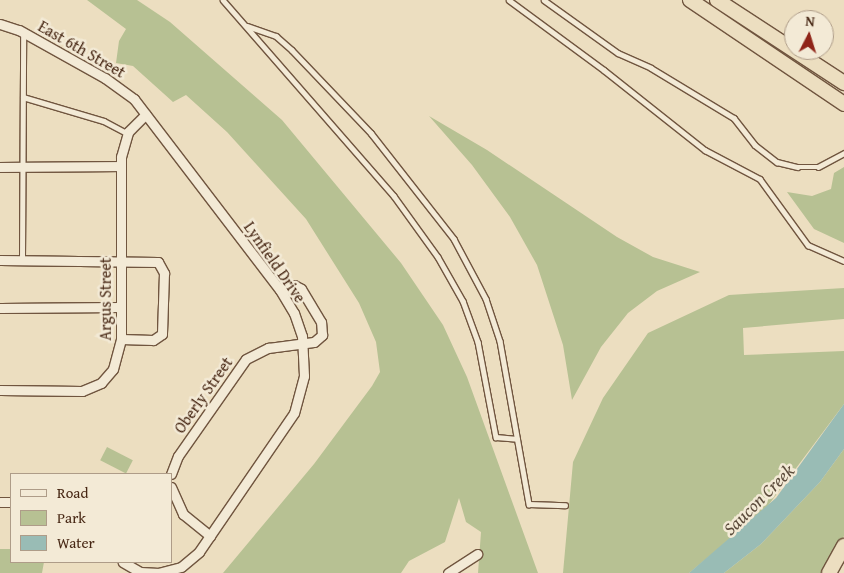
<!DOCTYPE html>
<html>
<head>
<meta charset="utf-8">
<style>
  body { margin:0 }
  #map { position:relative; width:844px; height:573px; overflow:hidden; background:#ecdec0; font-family:"Gentium Book Plus",serif }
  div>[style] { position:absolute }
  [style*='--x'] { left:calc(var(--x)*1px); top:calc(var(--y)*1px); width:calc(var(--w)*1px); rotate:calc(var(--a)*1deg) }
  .green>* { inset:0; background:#b7c193; transform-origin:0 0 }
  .water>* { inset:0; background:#99bcb5 }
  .roads { filter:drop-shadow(1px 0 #70553f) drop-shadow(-1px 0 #70553f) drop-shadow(0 1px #70553f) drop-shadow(0 -1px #70553f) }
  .service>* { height:4.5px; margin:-2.25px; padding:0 2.25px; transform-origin:2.25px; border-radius:2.25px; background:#f3ead6 }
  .minor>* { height:9px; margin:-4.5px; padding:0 4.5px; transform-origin:4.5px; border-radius:4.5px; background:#f3ead6 }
  .trunk>* { height:14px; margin:-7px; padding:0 7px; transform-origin:7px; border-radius:7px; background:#ecdec0 }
  span { translate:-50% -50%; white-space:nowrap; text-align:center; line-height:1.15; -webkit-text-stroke:5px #f3ead6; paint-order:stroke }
  .street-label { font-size:16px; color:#472714 }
  .water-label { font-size:18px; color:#5c4c3c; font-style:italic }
  .legend { position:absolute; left:10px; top:473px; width:162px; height:90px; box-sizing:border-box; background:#f3ead6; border:1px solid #ae9c88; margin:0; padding:6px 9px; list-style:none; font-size:15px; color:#472714 }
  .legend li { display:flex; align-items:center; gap:10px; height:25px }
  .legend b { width:25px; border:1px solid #ae9c88 }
  .north { position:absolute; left:784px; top:10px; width:50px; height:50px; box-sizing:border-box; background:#f3ead6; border:1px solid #ae9c88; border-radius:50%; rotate:5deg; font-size:14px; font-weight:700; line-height:20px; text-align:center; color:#472714 }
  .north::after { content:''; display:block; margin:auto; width:18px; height:22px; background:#8f2418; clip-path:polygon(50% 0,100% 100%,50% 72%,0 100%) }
</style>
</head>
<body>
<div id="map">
  <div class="green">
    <i style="clip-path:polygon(87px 0,137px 0,170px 22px,282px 120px,401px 263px,443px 325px,467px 377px,538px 573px,478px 573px,481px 532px,466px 522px,459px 498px,445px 542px,409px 561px,401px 573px,223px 573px,314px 464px,372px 386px,380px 372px,376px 342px,359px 303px,306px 219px,227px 132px,186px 95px,173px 102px,133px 66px,116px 63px,119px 41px,126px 29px)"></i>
    <i style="clip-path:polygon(429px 116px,487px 150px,617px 237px,653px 257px,700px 272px,657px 291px,628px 313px,601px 347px,572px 400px,563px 345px,537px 265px,510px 217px,472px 165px)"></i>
    <i style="clip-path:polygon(844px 167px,844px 243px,814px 229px,787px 192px,812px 196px,831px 189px,834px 173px)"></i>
    <i style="clip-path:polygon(844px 288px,844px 319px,743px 328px,744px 355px,844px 351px,844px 404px,764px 511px,689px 573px,563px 573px,573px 462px,603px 398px,648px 333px,729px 295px)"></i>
    <i style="left:107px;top:447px;width:29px;height:15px;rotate:27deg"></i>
    <i style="clip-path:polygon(844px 449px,844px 536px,823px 573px,724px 573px,761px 544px,820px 482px)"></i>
    <i style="clip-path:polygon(0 549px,11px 549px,11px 562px,44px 562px,42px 573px,0 573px)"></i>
  </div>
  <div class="water">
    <i style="clip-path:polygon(844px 404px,844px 449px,820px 482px,761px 544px,724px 573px,689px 573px,776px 498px)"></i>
  </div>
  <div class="roads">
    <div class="service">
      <i style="--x:223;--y:0;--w:260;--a:48.9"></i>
      <i style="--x:394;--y:196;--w:75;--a:54.2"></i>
      <i style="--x:438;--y:257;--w:51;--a:60.4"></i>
      <i style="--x:463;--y:301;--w:44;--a:69.9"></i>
      <i style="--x:478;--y:342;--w:97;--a:79.3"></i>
      <i style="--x:496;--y:437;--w:21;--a:5"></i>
      <i style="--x:509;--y:0;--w:118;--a:36.4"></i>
      <i style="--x:604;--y:70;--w:129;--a:38.4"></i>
      <i style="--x:705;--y:150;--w:62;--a:27.8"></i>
      <i style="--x:760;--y:179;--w:82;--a:54"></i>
      <i style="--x:808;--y:245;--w:39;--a:24"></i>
      <i style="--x:544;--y:0;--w:91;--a:35.6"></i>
      <i style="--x:618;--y:53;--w:36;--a:24"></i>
      <i style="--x:651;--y:68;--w:97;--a:31.1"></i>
      <i style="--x:734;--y:118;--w:34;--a:52"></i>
      <i style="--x:755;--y:145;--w:28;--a:38"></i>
      <i style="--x:777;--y:162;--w:21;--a:14"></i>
      <i style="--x:797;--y:167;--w:21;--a:0"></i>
      <i style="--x:818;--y:167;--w:30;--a:-28"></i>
      <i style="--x:247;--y:26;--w:31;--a:19"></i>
      <i style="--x:276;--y:36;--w:21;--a:41"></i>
      <i style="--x:292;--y:50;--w:115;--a:46.4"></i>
      <i style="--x:371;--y:133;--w:135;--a:51.9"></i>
      <i style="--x:454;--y:239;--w:68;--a:61.9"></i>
      <i style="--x:486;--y:299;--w:44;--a:71.6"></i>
      <i style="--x:500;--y:341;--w:166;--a:79.9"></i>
      <i style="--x:529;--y:504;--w:36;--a:2"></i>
      <i style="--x:23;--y:97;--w:84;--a:16.5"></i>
      <i style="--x:104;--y:121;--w:26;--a:28"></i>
      <i style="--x:22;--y:260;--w:227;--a:-89.7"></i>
    </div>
    <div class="minor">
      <i style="--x:0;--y:24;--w:20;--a:18"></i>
      <i style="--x:19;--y:30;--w:98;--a:29.2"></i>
      <i style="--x:105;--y:78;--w:36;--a:36"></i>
      <i style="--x:134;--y:99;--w:240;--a:52.6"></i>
      <i style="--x:280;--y:290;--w:27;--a:59"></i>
      <i style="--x:294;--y:313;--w:24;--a:71"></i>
      <i style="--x:302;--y:336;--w:40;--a:87.1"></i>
      <i style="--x:304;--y:376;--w:38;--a:105"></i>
      <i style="--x:294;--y:413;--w:168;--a:124.4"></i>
      <i style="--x:199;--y:552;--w:23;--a:140"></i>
      <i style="--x:181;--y:567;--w:23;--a:165"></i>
      <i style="--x:159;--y:573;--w:19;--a:-177"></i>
      <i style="--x:140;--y:572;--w:20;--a:-150"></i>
      <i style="--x:0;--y:167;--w:120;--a:-0.5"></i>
      <i style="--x:0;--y:260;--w:158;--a:0.7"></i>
      <i style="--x:158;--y:262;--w:13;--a:61"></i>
      <i style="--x:164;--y:273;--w:61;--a:91.9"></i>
      <i style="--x:162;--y:334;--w:11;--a:146"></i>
      <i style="--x:153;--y:340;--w:32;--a:-178"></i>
      <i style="--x:0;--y:308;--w:120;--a:-0.5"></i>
      <i style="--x:0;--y:390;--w:82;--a:0.7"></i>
      <i style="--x:82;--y:391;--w:21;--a:-23"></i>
      <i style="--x:101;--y:383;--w:18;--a:-49"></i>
      <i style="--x:113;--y:369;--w:31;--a:-75"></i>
      <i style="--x:121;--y:339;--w:182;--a:-90"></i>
      <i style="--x:121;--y:157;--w:26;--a:-74"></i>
      <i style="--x:128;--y:132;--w:25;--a:-45"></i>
      <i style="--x:171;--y:474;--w:19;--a:-69"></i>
      <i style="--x:178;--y:456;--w:118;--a:-55"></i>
      <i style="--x:246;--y:359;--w:25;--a:-27"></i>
      <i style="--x:268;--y:348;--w:46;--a:-7.4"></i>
      <i style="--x:314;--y:342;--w:11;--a:-41"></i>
      <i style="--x:322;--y:335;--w:13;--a:-94"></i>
      <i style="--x:321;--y:322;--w:39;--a:-121"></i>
      <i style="--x:301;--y:289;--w:8;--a:-150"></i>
      <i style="--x:294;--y:285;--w:14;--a:150"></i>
      <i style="--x:171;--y:487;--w:30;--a:66"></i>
      <i style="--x:183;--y:514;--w:35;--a:39"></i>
      <i style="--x:0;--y:502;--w:11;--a:0"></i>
      <i style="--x:448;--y:573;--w:35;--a:-33"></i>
    </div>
    <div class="trunk">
      <i style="--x:690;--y:0;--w:186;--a:34"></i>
      <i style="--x:717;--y:0;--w:152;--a:33.2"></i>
      <i style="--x:829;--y:573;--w:31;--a:-61"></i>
    </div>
  </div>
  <div class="street-label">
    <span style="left:82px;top:49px;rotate:30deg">East 6th Street</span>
    <span style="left:275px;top:262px;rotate:55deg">Lynfield Drive</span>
    <span style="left:105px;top:299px;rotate:-90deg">Argus Street</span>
    <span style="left:203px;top:395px;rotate:-55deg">Oberly Street</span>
  </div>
  <div class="water-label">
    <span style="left:759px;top:500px;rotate:-45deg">Saucon Creek</span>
  </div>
  <ul class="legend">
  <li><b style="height:6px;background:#f3ead6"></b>Road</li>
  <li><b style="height:14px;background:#b7c193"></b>Park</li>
  <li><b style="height:14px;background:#99bcb5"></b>Water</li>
  </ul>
  <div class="north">N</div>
</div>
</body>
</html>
